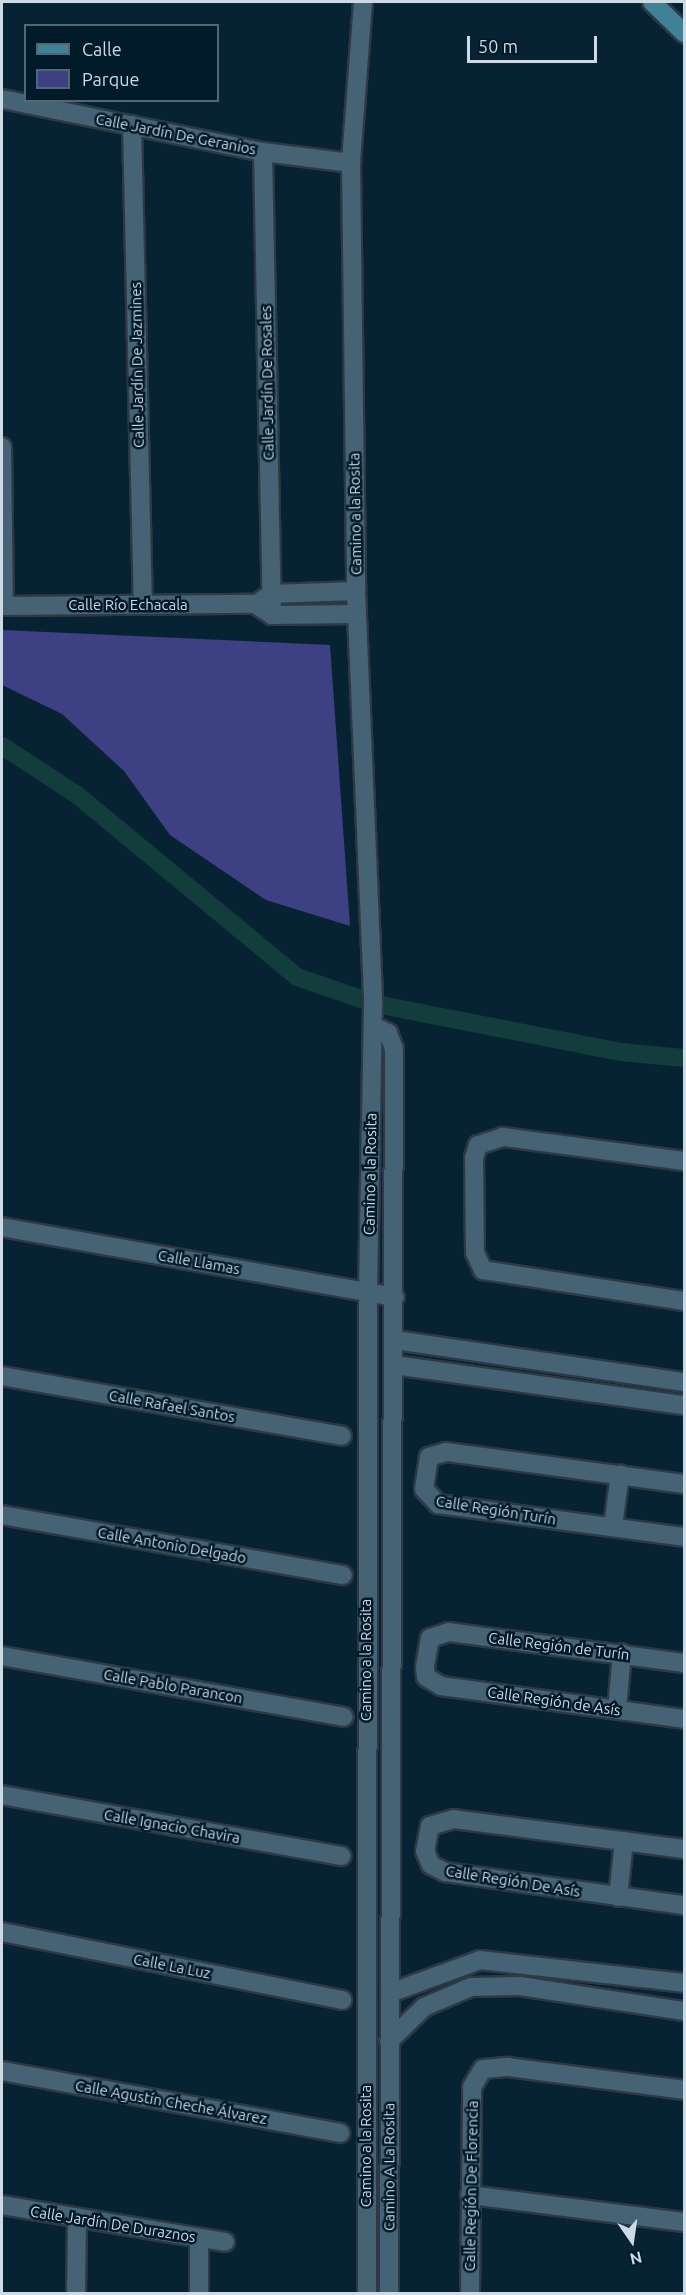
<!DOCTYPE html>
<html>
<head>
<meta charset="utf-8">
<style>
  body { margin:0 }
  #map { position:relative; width:686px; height:2295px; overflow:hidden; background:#072333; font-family:Ubuntu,sans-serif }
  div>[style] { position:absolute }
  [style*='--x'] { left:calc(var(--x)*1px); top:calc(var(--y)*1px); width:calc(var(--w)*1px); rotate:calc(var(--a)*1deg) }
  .green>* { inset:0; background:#3d4083 }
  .canal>* { height:18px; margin:-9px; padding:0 9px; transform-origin:9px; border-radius:9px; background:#133c3d }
  .roads { filter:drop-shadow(2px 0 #2d3944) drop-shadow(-2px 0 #2d3944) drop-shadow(0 2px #2d3944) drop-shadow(0 -2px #2d3944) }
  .minor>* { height:18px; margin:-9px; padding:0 9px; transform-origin:9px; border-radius:9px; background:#466275 }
  .major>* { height:18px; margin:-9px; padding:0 9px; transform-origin:9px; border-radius:9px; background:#3f8298 }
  span { translate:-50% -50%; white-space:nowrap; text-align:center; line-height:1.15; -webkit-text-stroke:5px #001a29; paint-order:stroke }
  .street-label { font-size:15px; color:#cbdae5 }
  .frame { position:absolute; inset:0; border:3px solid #cbdae5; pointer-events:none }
  .legend { position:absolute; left:24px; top:24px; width:195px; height:78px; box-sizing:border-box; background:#001a29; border:2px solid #516774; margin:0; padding:8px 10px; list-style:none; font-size:18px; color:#cbdae5 }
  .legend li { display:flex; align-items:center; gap:12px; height:30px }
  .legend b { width:30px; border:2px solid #516774 }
  .north { position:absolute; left:602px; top:2211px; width:60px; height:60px; -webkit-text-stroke:4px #001a29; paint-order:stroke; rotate:167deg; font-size:16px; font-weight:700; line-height:24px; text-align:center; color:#cbdae5 }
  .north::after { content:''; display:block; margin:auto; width:21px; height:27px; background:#cbdae5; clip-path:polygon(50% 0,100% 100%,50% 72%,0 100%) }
  .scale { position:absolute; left:467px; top:36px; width:130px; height:27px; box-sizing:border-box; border:3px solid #cbdae5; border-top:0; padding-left:8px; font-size:18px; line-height:21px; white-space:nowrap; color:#cbdae5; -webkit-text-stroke:4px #001a29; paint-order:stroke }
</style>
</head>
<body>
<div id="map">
  <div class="green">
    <i style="clip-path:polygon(2px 630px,330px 645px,350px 926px,266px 900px,170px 835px,124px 771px,62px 714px,2px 685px)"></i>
  </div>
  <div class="canal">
    <i style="--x:2;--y:746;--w:88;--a:33"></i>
    <i style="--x:76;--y:794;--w:287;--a:39.6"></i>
    <i style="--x:297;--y:977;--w:83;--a:18.9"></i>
    <i style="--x:376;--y:1004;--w:250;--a:11.1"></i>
    <i style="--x:621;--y:1052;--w:63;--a:5.4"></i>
  </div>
  <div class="roads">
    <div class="minor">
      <i style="--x:363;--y:2;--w:161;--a:94.3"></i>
      <i style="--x:351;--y:163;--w:428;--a:89.3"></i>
      <i style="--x:356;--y:591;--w:414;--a:87.6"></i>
      <i style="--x:373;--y:1005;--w:286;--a:91"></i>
      <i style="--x:368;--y:1291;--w:1003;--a:90.06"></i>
      <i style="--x:2;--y:99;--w:266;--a:11.5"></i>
      <i style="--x:263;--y:152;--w:89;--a:7.1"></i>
      <i style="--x:132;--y:125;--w:480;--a:88.7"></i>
      <i style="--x:263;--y:152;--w:463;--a:88.9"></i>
      <i style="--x:2;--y:447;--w:159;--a:89.3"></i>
      <i style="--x:262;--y:600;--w:11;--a:-34"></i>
      <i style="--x:271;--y:594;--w:85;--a:-2"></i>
      <i style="--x:2;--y:606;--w:253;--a:-0.5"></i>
      <i style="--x:255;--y:604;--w:20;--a:33"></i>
      <i style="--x:272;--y:615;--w:85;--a:-0.7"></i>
      <i style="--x:373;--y:1026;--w:17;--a:25"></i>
      <i style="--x:388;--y:1033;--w:17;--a:69"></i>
      <i style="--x:394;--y:1049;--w:1245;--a:90.23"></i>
      <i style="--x:684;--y:1161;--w:183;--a:-172.4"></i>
      <i style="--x:503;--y:1137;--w:26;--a:162"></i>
      <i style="--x:478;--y:1145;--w:14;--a:107"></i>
      <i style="--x:474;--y:1158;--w:95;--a:89.4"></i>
      <i style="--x:475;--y:1253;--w:19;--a:65"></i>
      <i style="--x:483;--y:1270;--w:203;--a:8.8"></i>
      <i style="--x:2;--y:1227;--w:399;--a:10.1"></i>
      <i style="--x:395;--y:1340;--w:292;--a:8.3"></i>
      <i style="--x:394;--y:1365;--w:293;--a:7.9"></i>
      <i style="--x:2;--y:1376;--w:345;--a:10"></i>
      <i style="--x:684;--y:1484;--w:240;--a:-172.3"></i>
      <i style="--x:446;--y:1452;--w:18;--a:164"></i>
      <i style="--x:429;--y:1457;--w:32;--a:99"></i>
      <i style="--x:424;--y:1489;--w:21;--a:47"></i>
      <i style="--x:438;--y:1504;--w:248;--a:7.6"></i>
      <i style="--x:2;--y:1515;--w:346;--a:10"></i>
      <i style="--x:613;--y:1526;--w:52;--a:-82.3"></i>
      <i style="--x:2;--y:1656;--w:347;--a:10.1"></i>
      <i style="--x:684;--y:1663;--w:237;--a:-172.5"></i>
      <i style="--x:449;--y:1632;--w:20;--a:162"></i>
      <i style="--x:430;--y:1638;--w:29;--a:100"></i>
      <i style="--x:425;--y:1667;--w:10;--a:84"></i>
      <i style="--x:426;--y:1677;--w:17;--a:31"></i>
      <i style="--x:441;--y:1686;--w:245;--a:7.7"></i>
      <i style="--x:617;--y:1709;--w:56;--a:-84.9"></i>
      <i style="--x:2;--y:1795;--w:345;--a:10.2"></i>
      <i style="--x:684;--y:1849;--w:232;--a:-172.6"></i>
      <i style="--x:454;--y:1819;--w:25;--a:164"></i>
      <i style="--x:430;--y:1826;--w:25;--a:101"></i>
      <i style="--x:425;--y:1851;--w:15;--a:67"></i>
      <i style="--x:431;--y:1865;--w:16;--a:27"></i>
      <i style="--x:445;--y:1872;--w:241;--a:7.9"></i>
      <i style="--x:618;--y:1897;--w:56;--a:-83.9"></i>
      <i style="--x:2;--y:1932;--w:347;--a:11.3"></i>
      <i style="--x:390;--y:1993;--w:96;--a:-20.1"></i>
      <i style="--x:480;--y:1960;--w:205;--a:6.4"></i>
      <i style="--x:389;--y:2041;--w:49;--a:-44.2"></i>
      <i style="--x:424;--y:2007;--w:51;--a:-23.1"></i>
      <i style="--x:471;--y:1987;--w:49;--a:-1.2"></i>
      <i style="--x:520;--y:1986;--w:166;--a:8.7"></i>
      <i style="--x:2;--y:2071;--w:344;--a:10.4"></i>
      <i style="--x:470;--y:2195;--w:216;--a:7.2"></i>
      <i style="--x:2;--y:2205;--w:226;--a:9.4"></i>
      <i style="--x:199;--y:2238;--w:56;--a:90"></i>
      <i style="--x:76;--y:2294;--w:74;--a:-89.2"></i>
      <i style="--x:470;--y:2294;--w:207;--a:-89.4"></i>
      <i style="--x:472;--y:2087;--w:21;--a:-59"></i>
      <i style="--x:483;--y:2069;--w:25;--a:-5"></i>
      <i style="--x:508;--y:2067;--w:177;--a:7.4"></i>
    </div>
    <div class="major">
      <i style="--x:652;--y:2;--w:45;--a:44.1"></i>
    </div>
  </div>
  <div class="street-label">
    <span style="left:176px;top:134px;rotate:11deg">Calle Jardín De Geranios</span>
    <span style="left:137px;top:365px;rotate:-91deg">Calle Jardín De Jazmines</span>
    <span style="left:267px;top:383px;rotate:-91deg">Calle Jardín De Rosales</span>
    <span style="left:355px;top:514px;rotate:-91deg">Camino a la Rosita</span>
    <span style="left:128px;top:605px">Calle Río Echacala</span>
    <span style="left:370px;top:1174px;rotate:-89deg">Camino a la Rosita</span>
    <span style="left:199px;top:1262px;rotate:10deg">Calle Llamas</span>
    <span style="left:172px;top:1406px;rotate:10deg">Calle Rafael Santos</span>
    <span style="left:496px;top:1510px;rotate:9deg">Calle Región Turín</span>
    <span style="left:172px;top:1545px;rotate:10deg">Calle Antonio Delgado</span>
    <span style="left:559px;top:1646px;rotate:7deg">Calle Región de Turín</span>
    <span style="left:366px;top:1660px;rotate:-90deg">Camino a la Rosita</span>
    <span style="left:173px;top:1686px;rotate:10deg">Calle Pablo Parancon</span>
    <span style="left:554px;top:1701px;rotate:8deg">Calle Región de Asís</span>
    <span style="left:172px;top:1826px;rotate:10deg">Calle Ignacio Chavira</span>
    <span style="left:513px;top:1881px;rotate:9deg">Calle Región De Asís</span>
    <span style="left:172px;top:1966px;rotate:11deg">Calle La Luz</span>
    <span style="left:171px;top:2102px;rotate:10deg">Calle Agustín Cheche Álvarez</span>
    <span style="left:366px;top:2146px;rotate:-90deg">Camino a la Rosita</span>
    <span style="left:389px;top:2167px;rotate:-90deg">Camino A La Rosita</span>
    <span style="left:471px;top:2186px;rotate:-89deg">Calle Región De Florencia</span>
    <span style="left:113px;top:2224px;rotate:9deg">Calle Jardín De Duraznos</span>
  </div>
  <div class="frame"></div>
  <ul class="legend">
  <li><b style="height:8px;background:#3f8298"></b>Calle</li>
  <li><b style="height:16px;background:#3d4083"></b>Parque</li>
  </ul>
  <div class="north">N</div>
  <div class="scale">50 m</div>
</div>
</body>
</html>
